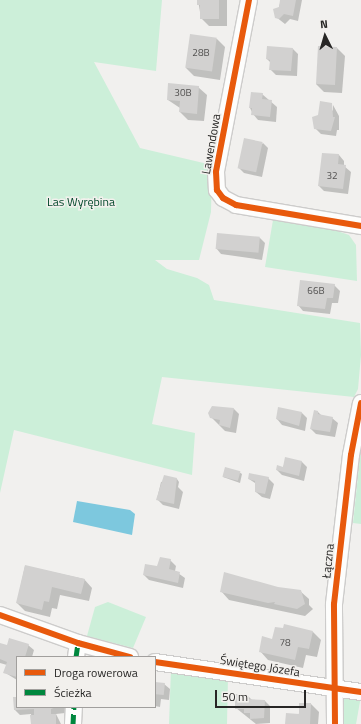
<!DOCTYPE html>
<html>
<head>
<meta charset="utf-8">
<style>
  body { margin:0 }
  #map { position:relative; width:361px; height:724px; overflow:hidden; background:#f1f0ee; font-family:"Titillium Web",sans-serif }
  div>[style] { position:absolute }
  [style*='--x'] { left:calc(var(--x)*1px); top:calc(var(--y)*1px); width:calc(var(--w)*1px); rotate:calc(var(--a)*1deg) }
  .green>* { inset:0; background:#ccefd9; transform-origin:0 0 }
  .water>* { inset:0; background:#7dc8de }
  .shadow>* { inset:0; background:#0003 }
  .building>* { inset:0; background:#d2d1d0; transform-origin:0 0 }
  .roads { filter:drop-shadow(1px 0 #cdcccb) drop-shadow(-1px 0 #cdcccb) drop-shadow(0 1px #cdcccb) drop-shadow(0 -1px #cdcccb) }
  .minor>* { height:16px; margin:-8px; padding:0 8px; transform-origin:8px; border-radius:8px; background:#fdfdfc }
  .quiet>* { height:5px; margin-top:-2.5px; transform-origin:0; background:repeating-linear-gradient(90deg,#00873e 0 10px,transparent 0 15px) }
  .cycleway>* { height:6px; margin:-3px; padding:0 3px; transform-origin:3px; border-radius:3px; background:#e8590c }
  span { translate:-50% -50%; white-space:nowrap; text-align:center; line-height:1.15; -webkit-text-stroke:3px #f2f0ed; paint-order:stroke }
  .number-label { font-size:10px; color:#525150 }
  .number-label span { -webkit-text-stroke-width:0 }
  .street-label { font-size:12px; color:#272625 }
  .park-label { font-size:12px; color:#00472a }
  .legend { position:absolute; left:16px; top:656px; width:140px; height:52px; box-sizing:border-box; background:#f2f0ed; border:1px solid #a19f9d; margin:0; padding:5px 7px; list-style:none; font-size:12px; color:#272625 }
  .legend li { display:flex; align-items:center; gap:8px; height:20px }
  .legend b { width:20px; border:1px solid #a19f9d }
  .north { position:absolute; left:305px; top:16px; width:40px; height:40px; -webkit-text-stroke:3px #f2f0ed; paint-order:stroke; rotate:355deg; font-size:11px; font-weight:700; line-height:16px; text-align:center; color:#272625 }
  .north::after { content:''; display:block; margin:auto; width:14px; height:18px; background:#272625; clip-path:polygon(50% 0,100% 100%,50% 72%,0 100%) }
  .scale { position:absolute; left:215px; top:690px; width:91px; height:18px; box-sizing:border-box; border:2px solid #272625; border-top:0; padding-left:5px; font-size:12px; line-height:14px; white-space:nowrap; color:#272625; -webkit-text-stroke:3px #f2f0ed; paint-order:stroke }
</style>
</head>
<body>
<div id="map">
  <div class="green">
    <i style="clip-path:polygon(0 0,162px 0,156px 71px,94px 62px,140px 148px,212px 165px,211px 212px,199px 260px,155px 260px,167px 269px,197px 278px,209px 285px,214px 300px,360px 323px,361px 355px,358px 389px,354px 397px,162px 377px,152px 424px,195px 433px,192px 475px,14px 430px,0 493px)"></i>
    <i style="clip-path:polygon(273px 220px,323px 226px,349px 235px,356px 245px,357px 281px,265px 267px)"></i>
    <i style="clip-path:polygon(361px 447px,361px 524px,353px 523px)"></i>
    <i style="clip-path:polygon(108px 602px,146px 617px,133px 648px,87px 636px,95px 607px)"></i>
    <i style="clip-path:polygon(171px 669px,228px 677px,227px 724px,169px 724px)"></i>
    <i style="left:339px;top:694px;width:22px;height:30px;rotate:10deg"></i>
  </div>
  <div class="water">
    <i style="clip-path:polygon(77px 501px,130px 510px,135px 514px,132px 535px,73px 522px)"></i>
  </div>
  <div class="shadow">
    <i style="clip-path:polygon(198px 0,227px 0,227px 26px,209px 26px,201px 18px)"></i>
    <i style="clip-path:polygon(281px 0,302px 0,298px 21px,290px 19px,285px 24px,276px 17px)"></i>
    <i style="clip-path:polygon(191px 35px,217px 39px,225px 47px,220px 80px,194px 76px,186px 68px)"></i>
    <i style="clip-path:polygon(337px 48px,345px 56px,342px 93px,324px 92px,316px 84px)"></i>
    <i style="clip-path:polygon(293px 49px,298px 54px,297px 76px,276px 75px,270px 69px,271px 63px,267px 59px)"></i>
    <i style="clip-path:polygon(198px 87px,207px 95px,204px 121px,188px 120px,180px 112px,180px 108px,168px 100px)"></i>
    <i style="clip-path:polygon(262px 94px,277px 107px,276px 122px,258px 120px,253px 114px,250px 108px)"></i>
    <i style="clip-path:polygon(333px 105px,339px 116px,339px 130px,337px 130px,336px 136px,321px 134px,315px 128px,333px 110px)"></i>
    <i style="clip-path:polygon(263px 143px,268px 148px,262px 177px,244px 173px,239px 168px)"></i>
    <i style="clip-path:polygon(323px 154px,339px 155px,344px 161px,344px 166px,351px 172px,348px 194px,324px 191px,319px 186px)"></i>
    <i style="clip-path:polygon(260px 238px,265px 243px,262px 260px,221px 254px,216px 248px)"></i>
    <i style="clip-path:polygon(334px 285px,340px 291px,338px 303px,332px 303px,330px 314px,303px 311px,298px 305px)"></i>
    <i style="clip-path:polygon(234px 409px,239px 414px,236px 433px,225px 431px,211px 417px)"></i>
    <i style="clip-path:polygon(318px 412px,322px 416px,332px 418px,338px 423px,335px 437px,316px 434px,311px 429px)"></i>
    <i style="clip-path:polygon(302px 413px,307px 418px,305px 431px,282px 425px,277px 419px)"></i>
    <i style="clip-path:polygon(286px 458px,302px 462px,307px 467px,304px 481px,282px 475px,277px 470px,283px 468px)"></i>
    <i style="clip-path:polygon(239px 472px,242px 474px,240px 483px,223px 477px)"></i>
    <i style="clip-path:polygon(268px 478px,274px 484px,270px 499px,262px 497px,256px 492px,255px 483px,249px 479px)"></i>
    <i style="clip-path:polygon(177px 479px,179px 482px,178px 487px,183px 492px,179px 509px,163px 505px,157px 499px,161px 482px)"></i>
    <i style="clip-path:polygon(170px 560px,176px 566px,175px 571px,185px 578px,183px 588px,149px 580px,144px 575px)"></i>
    <i style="clip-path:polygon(25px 566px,84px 579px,92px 588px,89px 601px,60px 595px,57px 609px,52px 608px,50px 617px,25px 611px,17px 603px)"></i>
    <i style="clip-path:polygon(278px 588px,300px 591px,309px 599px,309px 605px,313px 609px,305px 616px,229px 600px,221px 591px)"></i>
    <i style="clip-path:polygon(313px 632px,321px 640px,317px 657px,306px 655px,303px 668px,268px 660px,260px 651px,273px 640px)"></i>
    <i style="clip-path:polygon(0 644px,8px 646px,28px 645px,34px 650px,32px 657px,17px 657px,17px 680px,4px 672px,7px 665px,0 663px)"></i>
    <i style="clip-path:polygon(155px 683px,164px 684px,170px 689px,169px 700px,161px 699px,160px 707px,155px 706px)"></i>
    <i style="clip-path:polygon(247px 695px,252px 700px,265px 701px,270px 706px,270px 723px,256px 724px,236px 708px)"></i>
    <i style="clip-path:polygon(17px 698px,17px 707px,65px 707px,65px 713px,56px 714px,61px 724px,32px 724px,31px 714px,20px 715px,15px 710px)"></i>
    <i style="clip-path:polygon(311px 704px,319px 712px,318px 724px,286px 724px)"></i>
  </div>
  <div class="building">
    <i style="clip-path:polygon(197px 0,219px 0,219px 19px,200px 19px,200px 5px,197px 5px)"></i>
    <i style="clip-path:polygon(280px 0,296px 0,293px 16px,284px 14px,279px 19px,275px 18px,273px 9px,279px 7px)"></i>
    <i style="left:190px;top:34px;width:27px;height:34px;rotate:8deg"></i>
    <i style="clip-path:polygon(267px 46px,293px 48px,291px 71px,269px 70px,270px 60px,266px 59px)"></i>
    <i style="left:318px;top:46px;width:19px;height:38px;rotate:3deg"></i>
    <i style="clip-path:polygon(168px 83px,199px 86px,197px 114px,179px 112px,180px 101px,167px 100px)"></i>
    <i style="clip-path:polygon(251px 92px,263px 93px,262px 99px,272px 100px,270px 117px,251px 115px,252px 108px,249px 108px)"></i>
    <i style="clip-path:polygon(320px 101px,332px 103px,333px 117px,335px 117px,331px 131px,314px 129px,312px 117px,318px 115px)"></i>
    <i style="left:244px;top:138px;width:19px;height:31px;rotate:12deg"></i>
    <i style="clip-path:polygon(322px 153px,339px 154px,338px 164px,346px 165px,343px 189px,318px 186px)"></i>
    <i style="left:217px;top:233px;width:43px;height:16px;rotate:5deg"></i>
    <i style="clip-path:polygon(300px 280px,335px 284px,333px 298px,327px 298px,325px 309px,297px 306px)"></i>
    <i style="clip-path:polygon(212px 406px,234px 408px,230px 428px,219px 425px,220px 420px,210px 418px,208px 413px)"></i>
    <i style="clip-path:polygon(278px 407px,302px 412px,299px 426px,276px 419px)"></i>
    <i style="clip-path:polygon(314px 410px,318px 411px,318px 414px,333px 417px,330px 432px,310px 429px)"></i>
    <i style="clip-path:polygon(285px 457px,302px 461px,299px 476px,276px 470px,277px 465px,283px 467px)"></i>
    <i style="left:225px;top:467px;width:16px;height:10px;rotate:15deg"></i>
    <i style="clip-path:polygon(249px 473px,269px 477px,265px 494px,255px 492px,255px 481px,248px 479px)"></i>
    <i style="clip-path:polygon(164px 475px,177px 478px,174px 504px,156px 500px)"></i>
    <i style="clip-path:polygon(160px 557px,171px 559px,169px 569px,180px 572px,178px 583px,143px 575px,145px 564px,157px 566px)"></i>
    <i style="clip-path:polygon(25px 565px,85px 579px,81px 594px,52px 587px,49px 602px,44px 601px,42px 610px,16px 603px)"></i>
    <i style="clip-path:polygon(224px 572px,278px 587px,301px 590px,305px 604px,297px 609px,274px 604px,275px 602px,268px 603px,220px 592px)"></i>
    <i style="clip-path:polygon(284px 624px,313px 631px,309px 649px,298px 647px,295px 660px,259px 652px,262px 636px,272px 639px,275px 627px,283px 628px)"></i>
    <i style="clip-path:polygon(9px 638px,29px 644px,25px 657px,17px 657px,17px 677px,3px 673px,7px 662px,0 659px,0 643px,7px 645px)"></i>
    <i style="left:155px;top:682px;width:10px;height:12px;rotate:6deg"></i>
    <i style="clip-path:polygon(235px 694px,247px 694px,247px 699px,265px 700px,264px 718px,250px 719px,250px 713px,244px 713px,244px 709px,235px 709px)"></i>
    <i style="clip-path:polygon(13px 697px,17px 697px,17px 707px,56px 707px,51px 709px,51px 714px,56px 714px,56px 724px,31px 724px,30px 715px,34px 715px,34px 709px,14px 710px)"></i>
    <i style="clip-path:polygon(299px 703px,311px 703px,310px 724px,285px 724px,286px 713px,299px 714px)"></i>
  </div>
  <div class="roads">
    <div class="minor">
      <i style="--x:249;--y:0;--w:175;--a:100.9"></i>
      <i style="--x:216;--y:172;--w:18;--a:87"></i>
      <i style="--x:217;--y:190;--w:10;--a:53"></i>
      <i style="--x:223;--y:198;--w:15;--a:28"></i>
      <i style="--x:236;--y:205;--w:127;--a:9.5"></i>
      <i style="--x:0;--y:615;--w:83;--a:19.7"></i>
      <i style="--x:78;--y:643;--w:54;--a:15.1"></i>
      <i style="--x:76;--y:657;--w:14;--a:-82"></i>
      <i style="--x:155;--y:662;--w:208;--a:8.3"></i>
      <i style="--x:73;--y:724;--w:17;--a:-87"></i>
      <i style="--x:335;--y:724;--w:120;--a:-90.5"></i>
      <i style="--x:334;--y:604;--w:150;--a:-83.5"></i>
      <i style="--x:351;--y:455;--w:53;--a:-79.1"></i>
    </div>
  </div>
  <div class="quiet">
    <i style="--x:76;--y:657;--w:14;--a:-82"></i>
    <i style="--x:73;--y:724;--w:17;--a:-87"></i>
  </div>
  <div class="cycleway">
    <i style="--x:249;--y:0;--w:175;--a:100.9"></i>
    <i style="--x:216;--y:172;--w:18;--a:87"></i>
    <i style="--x:217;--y:190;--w:10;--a:53"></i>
    <i style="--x:223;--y:198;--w:15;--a:28"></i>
    <i style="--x:236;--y:205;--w:127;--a:9.5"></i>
    <i style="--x:0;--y:615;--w:83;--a:19.7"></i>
    <i style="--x:78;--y:643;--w:54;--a:15.1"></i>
    <i style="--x:155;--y:662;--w:208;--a:8.3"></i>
    <i style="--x:335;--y:724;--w:120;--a:-90.5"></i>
    <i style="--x:334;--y:604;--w:150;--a:-83.5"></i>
    <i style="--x:351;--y:455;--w:53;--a:-79.1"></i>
  </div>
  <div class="number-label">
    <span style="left:201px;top:53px">28B</span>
    <span style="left:183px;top:93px">30B</span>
    <span style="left:332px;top:176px">32</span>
    <span style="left:316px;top:291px">66B</span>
    <span style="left:285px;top:643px">78</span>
  </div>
  <div class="street-label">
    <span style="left:211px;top:144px;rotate:-80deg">Lawendowa</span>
    <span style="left:328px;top:561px;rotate:-84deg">Łączna</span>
    <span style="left:260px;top:666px;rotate:9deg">Świętego Józefa</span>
  </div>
  <div class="park-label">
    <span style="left:81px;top:202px">Las Wyrębina</span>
  </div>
  <ul class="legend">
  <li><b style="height:5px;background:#e8590c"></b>Droga rowerowa</li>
  <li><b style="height:5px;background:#00873e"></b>Ścieżka</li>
  </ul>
  <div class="north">N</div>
  <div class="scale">50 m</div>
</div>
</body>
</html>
